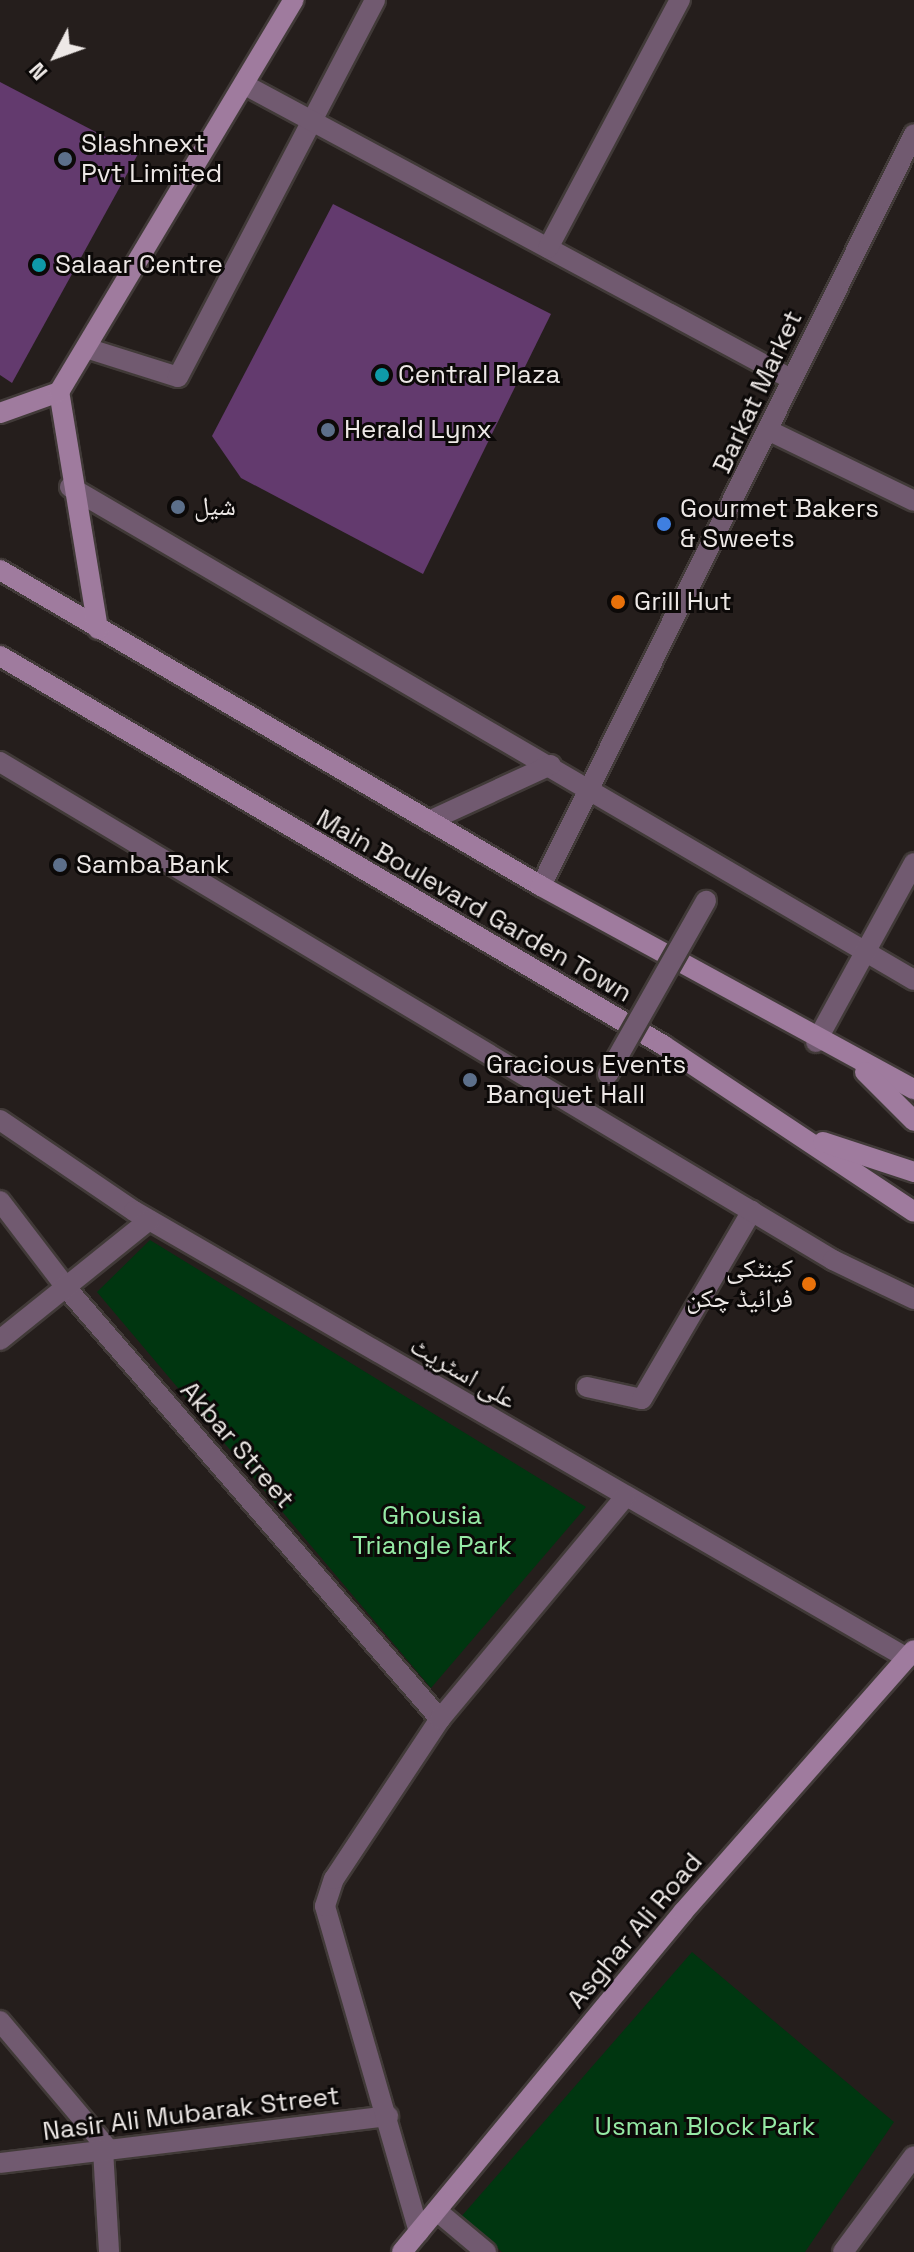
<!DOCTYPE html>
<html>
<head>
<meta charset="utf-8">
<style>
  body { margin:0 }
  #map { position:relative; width:914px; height:2252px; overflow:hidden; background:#251e1c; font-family:"Space Grotesk","Noto Naskh Arabic",sans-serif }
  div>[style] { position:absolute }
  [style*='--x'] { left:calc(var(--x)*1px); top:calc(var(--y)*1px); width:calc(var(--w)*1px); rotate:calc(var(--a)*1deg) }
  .green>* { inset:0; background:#003610 }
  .building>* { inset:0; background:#633a6e }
  .roads { filter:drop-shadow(2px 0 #413a38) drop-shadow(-2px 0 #413a38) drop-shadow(0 2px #413a38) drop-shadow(0 -2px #413a38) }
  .lane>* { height:20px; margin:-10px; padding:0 10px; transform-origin:10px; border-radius:10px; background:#715a70 }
  .street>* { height:20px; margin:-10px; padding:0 10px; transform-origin:10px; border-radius:10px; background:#715a70 }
  .secondary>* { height:20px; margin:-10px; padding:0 10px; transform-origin:10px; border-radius:10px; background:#9f7b9e }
  .bridges { filter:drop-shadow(2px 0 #413a38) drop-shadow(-2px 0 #413a38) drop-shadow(0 2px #413a38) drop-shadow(0 -2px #413a38) }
  .street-bridge>* { height:20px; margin:-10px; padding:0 10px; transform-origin:10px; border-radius:10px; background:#715a70 }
  .dots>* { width:22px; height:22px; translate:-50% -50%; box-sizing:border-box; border:4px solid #0c0908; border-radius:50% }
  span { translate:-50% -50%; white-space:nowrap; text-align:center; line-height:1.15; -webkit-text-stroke:6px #0c0908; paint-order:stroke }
  .poi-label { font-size:26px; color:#ede8e6 }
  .left { translate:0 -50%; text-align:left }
  .right { translate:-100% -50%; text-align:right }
  .street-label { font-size:26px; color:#ede8e6 }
  .park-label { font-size:26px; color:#96eaa5 }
  .north { position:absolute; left:16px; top:16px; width:80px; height:80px; -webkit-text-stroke:6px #0c0908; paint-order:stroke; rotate:229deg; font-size:22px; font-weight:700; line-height:32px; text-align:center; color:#ede8e6 }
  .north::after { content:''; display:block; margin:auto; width:28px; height:36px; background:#ede8e6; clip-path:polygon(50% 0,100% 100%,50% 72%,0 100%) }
</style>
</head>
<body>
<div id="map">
  <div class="green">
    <i style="clip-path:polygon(150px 1240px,586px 1507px,431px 1688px,97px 1292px)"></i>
    <i style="clip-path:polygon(692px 1952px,894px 2122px,805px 2252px,502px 2252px,460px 2218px)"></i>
  </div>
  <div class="building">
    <i style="clip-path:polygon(0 82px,138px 154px,12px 383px,0 375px)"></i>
    <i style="clip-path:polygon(333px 204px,551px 314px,423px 574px,241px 478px,212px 436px)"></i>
  </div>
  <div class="roads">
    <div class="lane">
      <i style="--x:86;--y:348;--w:96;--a:17.5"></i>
      <i style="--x:178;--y:377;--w:425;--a:-62.4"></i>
      <i style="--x:587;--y:1387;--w:56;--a:12.3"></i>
      <i style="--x:642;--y:1399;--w:218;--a:-59.7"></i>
    </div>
    <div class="street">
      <i style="--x:245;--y:85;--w:620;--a:28.3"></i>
      <i style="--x:548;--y:248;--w:281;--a:-62"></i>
      <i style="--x:770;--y:431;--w:160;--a:25.9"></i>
      <i style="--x:70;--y:487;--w:977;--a:30.29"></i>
      <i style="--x:0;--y:762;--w:971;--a:30.87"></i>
      <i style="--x:833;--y:1260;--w:90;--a:25.7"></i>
      <i style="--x:429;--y:821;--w:134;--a:-24.7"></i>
      <i style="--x:541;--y:886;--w:839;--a:-63.62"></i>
      <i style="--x:816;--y:1042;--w:204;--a:-61.3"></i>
      <i style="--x:0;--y:1120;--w:162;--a:34.2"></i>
      <i style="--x:134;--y:1211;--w:893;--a:30.04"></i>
      <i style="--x:0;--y:1201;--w:112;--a:52.6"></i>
      <i style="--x:68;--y:1290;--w:568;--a:49.07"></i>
      <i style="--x:0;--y:1340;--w:191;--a:-38.8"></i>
      <i style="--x:0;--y:2021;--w:167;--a:49.8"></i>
      <i style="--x:103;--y:2150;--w:102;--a:86.6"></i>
      <i style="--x:0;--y:2163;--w:391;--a:-6.9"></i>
      <i style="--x:437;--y:2211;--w:64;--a:39.9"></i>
      <i style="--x:419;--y:2232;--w:339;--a:-106.1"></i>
      <i style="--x:325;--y:1906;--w:28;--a:-72"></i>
      <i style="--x:334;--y:1879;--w:192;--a:-56.5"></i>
      <i style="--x:440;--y:1719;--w:289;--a:-50.2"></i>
      <i style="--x:843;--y:2252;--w:119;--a:-53.5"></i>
    </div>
    <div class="secondary">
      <i style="--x:0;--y:413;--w:63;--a:-19.6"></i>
      <i style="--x:0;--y:570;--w:627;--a:30.29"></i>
      <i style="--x:541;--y:886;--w:425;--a:28.6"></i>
      <i style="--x:98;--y:629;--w:240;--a:-99.3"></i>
      <i style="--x:59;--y:392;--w:457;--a:-59.1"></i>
      <i style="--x:0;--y:656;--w:769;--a:30.4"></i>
      <i style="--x:663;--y:1045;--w:301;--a:33.6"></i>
      <i style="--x:865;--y:1072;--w:69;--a:45"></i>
      <i style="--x:823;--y:1142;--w:96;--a:18.2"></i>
      <i style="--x:402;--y:2252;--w:441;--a:-50.4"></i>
      <i style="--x:683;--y:1912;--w:349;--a:-48.6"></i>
    </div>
  </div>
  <div class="bridges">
    <div class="street-bridge">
      <i style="--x:608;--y:1074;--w:199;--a:-60.5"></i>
    </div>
  </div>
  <div class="dots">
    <i style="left:65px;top:159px;background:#5c6f8a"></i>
    <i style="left:39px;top:265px;background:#0f9aa8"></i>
    <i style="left:382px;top:375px;background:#0f9aa8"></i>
    <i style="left:328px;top:430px;background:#5c6f8a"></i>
    <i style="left:178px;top:507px;background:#5c6f8a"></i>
    <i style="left:664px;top:524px;background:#3f7fe0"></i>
    <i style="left:618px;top:602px;background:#e8710a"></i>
    <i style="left:60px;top:865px;background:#5c6f8a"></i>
    <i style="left:470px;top:1080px;background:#5c6f8a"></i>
    <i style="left:809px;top:1284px;background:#e8710a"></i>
  </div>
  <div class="poi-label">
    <span class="left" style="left:81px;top:159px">Slashnext<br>Pvt Limited</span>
    <span class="left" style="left:55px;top:265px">Salaar Centre</span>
    <span class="left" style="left:398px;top:375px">Central Plaza</span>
    <span class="left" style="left:344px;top:430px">Herald Lynx</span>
    <span class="left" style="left:194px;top:507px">شیل</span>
    <span class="left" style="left:680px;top:524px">Gourmet Bakers<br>&amp; Sweets</span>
    <span class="left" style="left:634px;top:602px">Grill Hut</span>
    <span class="left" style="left:76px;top:865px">Samba Bank</span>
    <span class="left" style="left:486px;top:1080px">Gracious Events<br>Banquet Hall</span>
    <span class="right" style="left:793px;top:1284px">کینٹکی<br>فرائیڈ چکن</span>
  </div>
  <div class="street-label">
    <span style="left:758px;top:392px;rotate:-65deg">Barkat Market</span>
    <span style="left:474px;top:906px;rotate:30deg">Main Boulevard Garden Town</span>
    <span style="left:463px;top:1373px;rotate:30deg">علی اسٹریٹ</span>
    <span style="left:237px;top:1445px;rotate:49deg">Akbar Street</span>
    <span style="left:635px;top:1931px;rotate:-50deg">Asghar Ali Road</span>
    <span style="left:191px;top:2114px;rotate:-7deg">Nasir Ali Mubarak Street</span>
  </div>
  <div class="park-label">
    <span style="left:432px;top:1531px">Ghousia<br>Triangle Park</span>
    <span style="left:705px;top:2127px">Usman Block Park</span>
  </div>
  <div class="north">N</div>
</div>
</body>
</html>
